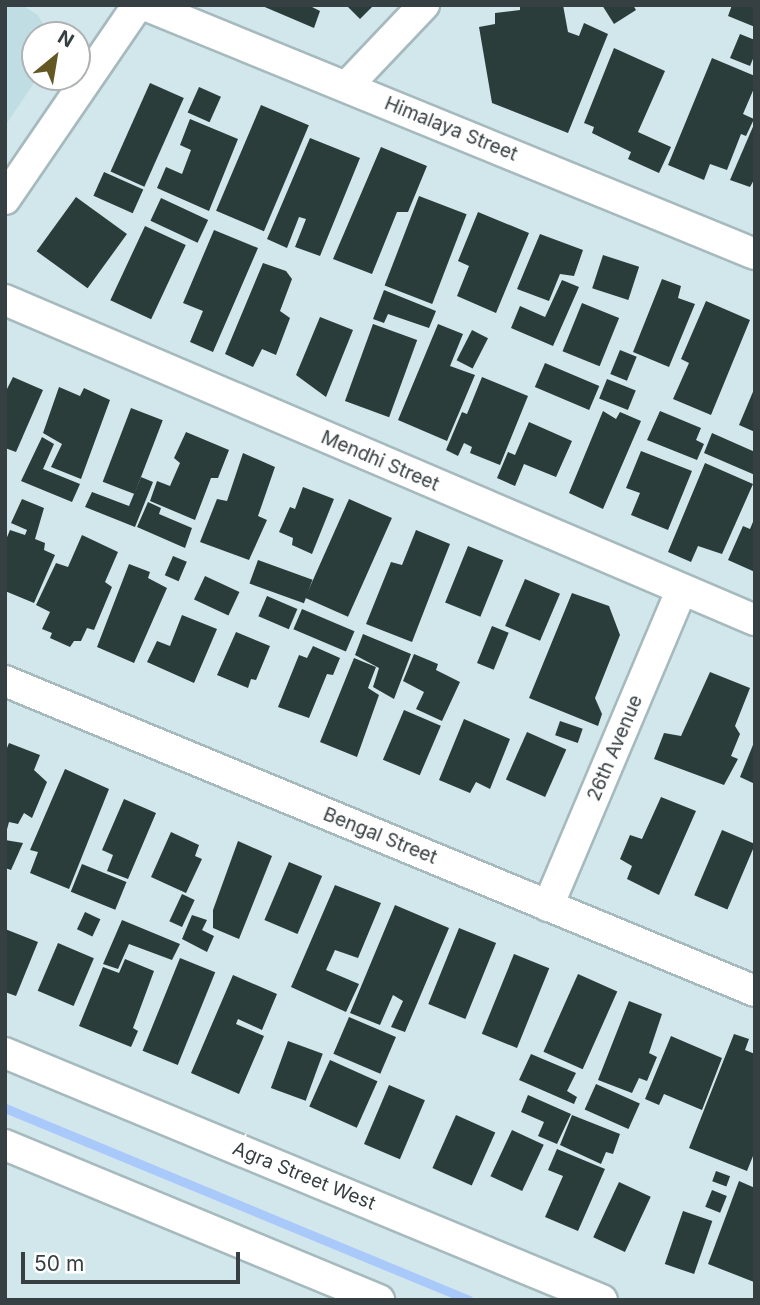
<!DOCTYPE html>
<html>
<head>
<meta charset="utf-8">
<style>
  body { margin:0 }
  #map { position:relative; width:760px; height:1305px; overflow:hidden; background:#d2e7eb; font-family:Inter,sans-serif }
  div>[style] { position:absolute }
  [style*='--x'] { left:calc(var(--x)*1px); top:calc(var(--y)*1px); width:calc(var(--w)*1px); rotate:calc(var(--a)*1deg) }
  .built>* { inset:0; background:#c0dde4 }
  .stream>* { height:9px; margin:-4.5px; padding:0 4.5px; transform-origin:4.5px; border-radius:4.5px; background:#a9c9fb }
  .building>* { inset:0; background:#2b3d3b; transform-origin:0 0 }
  .roads { filter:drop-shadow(2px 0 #a6babe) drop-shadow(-2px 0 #a6babe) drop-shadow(0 2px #a6babe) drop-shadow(0 -2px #a6babe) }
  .minor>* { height:30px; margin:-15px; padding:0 15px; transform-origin:15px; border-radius:15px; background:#fff }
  span { translate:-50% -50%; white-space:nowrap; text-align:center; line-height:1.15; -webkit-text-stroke:7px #fff; paint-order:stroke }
  .street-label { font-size:19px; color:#363f41 }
  .frame { position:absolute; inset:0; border:7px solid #363f41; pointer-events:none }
  .north { position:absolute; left:21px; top:21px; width:70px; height:70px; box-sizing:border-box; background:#fff; border:2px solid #afb2b3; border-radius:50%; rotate:30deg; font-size:19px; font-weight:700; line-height:28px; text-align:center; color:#363f41 }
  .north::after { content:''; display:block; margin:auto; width:24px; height:32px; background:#635723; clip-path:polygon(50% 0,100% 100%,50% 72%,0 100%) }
  .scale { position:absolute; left:21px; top:1252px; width:219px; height:32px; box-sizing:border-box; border:4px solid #363f41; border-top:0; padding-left:9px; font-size:21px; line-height:24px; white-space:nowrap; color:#363f41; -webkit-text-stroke:5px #fff; paint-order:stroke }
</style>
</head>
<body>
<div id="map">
  <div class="built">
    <i style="clip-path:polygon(5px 5px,22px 5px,38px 15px,50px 35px,35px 35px,35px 77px,38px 77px,5px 126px)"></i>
  </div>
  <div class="stream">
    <i style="--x:5;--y:1108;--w:502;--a:22.48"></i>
  </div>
  <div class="building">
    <i style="clip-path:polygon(260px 5px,308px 5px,320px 11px,314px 28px)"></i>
    <i style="clip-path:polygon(346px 5px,374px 5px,360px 19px)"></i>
    <i style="clip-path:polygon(520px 5px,563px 5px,568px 32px,579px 36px,584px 23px,608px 34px,568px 133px,492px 103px,479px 27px,495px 24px,495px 13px,520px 10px)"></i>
    <i style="clip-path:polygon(602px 5px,633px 5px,636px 10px,614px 24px)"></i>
    <i style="clip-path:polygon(732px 5px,755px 5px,755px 27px,728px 16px)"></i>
    <i style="clip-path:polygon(740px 34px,755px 40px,755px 54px,750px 66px,730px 58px)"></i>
    <i style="clip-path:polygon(614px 48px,665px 71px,638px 132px,671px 147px,659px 173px,628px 159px,631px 152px,592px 133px,594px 127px,584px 123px)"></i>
    <i style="clip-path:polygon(712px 58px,755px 76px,755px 86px,743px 114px,754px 119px,746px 136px,741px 134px,727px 170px,710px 164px,704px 180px,668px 165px)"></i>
    <i style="left:150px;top:83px;width:37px;height:97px;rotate:24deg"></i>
    <i style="left:199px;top:87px;width:24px;height:28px;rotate:24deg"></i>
    <i style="left:261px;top:105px;width:52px;height:115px;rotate:23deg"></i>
    <i style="clip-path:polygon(190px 119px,238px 139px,209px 211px,157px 188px,166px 167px,182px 174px,191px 150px,180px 145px)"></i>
    <i style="clip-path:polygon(755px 122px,755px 178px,750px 187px,730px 180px)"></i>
    <i style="clip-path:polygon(310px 138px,360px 158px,320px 256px,295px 247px,306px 219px,299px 217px,287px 248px,267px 239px)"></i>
    <i style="clip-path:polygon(381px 147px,427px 166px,408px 212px,397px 212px,372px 274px,333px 259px)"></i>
    <i style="left:104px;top:172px;width:43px;height:26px;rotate:24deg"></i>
    <i style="left:419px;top:196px;width:51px;height:96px;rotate:21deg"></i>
    <i style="left:76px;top:197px;width:63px;height:67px;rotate:36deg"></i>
    <i style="left:161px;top:198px;width:52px;height:25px;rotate:25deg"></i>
    <i style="clip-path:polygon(478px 212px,529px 233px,496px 313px,457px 296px,469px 266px,458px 261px)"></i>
    <i style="left:145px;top:226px;width:45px;height:82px;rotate:25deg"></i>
    <i style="clip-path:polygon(214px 230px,258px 248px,213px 352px,190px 342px,203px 311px,183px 303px)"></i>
    <i style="clip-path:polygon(540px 234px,583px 250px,574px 276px,560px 274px,549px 301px,517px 289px)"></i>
    <i style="left:603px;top:255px;width:38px;height:35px;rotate:18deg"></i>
    <i style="clip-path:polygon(263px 263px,286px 271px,292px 279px,280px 311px,290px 318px,276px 355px,262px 349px,253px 367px,225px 354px)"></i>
    <i style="clip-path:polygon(662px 279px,681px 286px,678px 298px,695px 304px,669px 367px,633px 352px)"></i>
    <i style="clip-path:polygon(562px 280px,579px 287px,553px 346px,511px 328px,520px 306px,545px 317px)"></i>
    <i style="clip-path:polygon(384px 290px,436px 311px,429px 328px,388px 314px,384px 323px,373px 319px)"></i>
    <i style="clip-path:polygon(706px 301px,750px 320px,711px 415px,673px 399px,689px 363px,681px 359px)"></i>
    <i style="left:582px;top:303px;width:40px;height:52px;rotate:22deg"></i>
    <i style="clip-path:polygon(320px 317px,353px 330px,326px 397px,296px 375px)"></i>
    <i style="left:373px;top:324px;width:47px;height:82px;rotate:20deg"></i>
    <i style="clip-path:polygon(438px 324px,463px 334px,450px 366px,475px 375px,447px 441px,398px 420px)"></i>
    <i style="left:472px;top:330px;width:18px;height:34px;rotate:27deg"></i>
    <i style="left:620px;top:350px;width:18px;height:26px;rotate:22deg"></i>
    <i style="left:545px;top:363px;width:59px;height:26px;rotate:23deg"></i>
    <i style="clip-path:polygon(13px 377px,43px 390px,16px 452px,5px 448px,5px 393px)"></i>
    <i style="clip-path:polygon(482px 377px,528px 396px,500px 465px,470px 453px,472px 447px,464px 443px,458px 456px,446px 450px,462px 412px,467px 414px)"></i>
    <i style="left:607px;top:379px;width:31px;height:21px;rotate:22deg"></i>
    <i style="clip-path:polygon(59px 387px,80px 396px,84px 388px,110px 400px,81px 479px,51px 467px,62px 444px,43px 433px)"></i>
    <i style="clip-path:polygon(755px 387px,755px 432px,739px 425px)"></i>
    <i style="left:131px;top:408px;width:34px;height:79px;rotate:21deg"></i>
    <i style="clip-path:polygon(603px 411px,616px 419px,620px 412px,641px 421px,603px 509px,569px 493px)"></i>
    <i style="clip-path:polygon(660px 411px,701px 428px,696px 440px,704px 444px,697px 460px,647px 440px)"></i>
    <i style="clip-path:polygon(529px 422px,572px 441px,556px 477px,524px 464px,515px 486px,497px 478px,508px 452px,515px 455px)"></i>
    <i style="clip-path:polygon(186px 432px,229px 450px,218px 478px,211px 478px,195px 520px,150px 501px,157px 481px,170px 486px,180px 463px,174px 458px)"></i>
    <i style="clip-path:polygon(712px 433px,755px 452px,755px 475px,704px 453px)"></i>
    <i style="clip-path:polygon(42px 437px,54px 444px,43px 469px,80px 484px,72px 502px,21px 481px)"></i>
    <i style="clip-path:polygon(641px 451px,692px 471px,668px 530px,631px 515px,640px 493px,626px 488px)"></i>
    <i style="clip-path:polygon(243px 453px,275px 467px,258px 516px,267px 520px,249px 560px,200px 542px,217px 499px,227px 501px)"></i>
    <i style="clip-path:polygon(705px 463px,753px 484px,722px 554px,698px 546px,691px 562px,668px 552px)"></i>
    <i style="clip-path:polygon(141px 477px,153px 482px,135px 527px,85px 507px,92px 492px,129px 506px)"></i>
    <i style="clip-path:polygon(303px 487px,334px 499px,312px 554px,292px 545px,293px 538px,279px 532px,290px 507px,295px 509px)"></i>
    <i style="clip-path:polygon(22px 499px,44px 508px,35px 539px,45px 543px,44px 550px,55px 555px,34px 603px,5px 591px,5px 542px,10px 530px,25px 535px,27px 530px,11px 523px)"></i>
    <i style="left:349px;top:499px;width:47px;height:108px;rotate:24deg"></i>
    <i style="clip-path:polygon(148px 502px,161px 508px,159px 514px,192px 528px,185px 548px,137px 527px)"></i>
    <i style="clip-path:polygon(755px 517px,755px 572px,728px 560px,743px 526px,750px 529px)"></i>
    <i style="clip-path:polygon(416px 530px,450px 544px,412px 642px,366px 624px,391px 562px,402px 565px)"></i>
    <i style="clip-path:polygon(82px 535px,118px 552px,105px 582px,112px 587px,94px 630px,87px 628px,81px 641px,74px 641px,70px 647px,50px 638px,52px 633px,42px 629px,50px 612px,36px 605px,56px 563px,68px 567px)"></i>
    <i style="left:468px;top:546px;width:38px;height:61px;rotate:22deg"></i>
    <i style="left:173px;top:556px;width:15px;height:21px;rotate:23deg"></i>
    <i style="left:258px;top:560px;width:58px;height:25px;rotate:20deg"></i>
    <i style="clip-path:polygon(129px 564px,150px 572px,148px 578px,167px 588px,134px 663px,97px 647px)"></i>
    <i style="left:205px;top:576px;width:38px;height:26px;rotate:25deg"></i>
    <i style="left:525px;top:579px;width:38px;height:51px;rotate:23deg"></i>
    <i style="clip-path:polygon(572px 593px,609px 606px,620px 635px,595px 698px,602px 714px,598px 726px,529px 698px)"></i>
    <i style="left:267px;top:596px;width:33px;height:22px;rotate:23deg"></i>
    <i style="left:302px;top:609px;width:57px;height:22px;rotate:23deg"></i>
    <i style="clip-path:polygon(182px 615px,217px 629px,194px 683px,147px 662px,157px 641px,170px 646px)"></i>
    <i style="left:492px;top:626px;width:18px;height:40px;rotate:22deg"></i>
    <i style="clip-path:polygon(236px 632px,270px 646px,256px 680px,251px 679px,248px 688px,217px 675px)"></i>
    <i style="clip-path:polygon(363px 634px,411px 654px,394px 699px,373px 687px,379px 668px,355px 655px)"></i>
    <i style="clip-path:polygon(313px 646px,340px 658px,333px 675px,327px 674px,309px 718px,278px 707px,299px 655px,307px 658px)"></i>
    <i style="clip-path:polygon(414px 654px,438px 664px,436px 670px,460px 682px,442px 721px,416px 709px,424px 692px,403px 681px)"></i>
    <i style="clip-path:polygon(354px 658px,376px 667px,368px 688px,379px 695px,357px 757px,320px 742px)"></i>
    <i style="clip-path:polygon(710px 672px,750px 688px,735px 726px,740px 734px,731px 756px,738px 759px,724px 785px,654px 759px,664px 733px,681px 736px)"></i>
    <i style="left:404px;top:710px;width:40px;height:54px;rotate:23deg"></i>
    <i style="clip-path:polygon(464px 719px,510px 739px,490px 789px,476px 782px,470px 793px,439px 780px)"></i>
    <i style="left:560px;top:721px;width:24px;height:15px;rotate:19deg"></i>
    <i style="left:527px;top:732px;width:43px;height:52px;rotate:24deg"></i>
    <i style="clip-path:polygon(755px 740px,755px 784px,740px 777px)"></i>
    <i style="clip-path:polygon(9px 743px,40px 755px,34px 770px,47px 782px,32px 818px,24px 813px,18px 824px,9px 822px,6px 833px,5px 753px)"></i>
    <i style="clip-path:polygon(65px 769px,109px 789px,69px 889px,30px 873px,38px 852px,30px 850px)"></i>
    <i style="clip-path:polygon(661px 797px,696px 811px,659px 895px,627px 879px,632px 866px,620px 859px,630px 835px,642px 839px)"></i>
    <i style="clip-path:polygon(124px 799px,156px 813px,128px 879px,107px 871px,113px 855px,102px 850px)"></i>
    <i style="left:722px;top:830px;width:36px;height:71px;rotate:23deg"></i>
    <i style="clip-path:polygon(171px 832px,199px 845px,195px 856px,202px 859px,186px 893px,151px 877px)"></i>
    <i style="clip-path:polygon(5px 840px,23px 843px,11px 870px,5px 868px)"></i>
    <i style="clip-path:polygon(238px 841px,272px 856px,239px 939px,213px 928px,213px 910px)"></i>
    <i style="left:289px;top:862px;width:36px;height:63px;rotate:23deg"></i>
    <i style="left:82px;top:864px;width:48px;height:30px;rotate:22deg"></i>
    <i style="clip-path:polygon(335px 885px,381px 903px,358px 958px,335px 950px,326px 970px,359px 984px,346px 1012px,291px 987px)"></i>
    <i style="left:182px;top:894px;width:14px;height:30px;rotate:25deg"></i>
    <i style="clip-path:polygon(395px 905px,449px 928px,405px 1032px,391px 1027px,403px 1001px,393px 995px,380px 1025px,350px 1013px)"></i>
    <i style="left:85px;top:912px;width:17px;height:19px;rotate:25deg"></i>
    <i style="clip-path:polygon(192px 915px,207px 920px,202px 930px,214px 936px,207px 952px,182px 939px)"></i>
    <i style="clip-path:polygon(122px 920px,180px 944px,172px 960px,129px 944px,118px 969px,103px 964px)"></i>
    <i style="left:459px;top:928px;width:40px;height:82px;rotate:22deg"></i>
    <i style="clip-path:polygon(5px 929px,38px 942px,16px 996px,5px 992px)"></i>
    <i style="left:58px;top:943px;width:39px;height:52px;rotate:23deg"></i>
    <i style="left:514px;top:954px;width:38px;height:86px;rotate:22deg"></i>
    <i style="left:180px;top:958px;width:38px;height:100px;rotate:22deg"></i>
    <i style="clip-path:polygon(125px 959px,154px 971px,133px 1028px,138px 1031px,131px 1047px,79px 1026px,103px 967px,119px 973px)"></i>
    <i style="left:578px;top:974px;width:43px;height:85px;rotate:24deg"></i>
    <i style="clip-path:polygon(233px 975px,277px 994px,262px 1030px,238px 1019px,236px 1024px,264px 1036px,239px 1094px,191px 1073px)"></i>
    <i style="clip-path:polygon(629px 1001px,662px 1014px,649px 1053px,657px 1057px,647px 1081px,639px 1078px,632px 1093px,598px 1080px)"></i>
    <i style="left:349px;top:1017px;width:51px;height:40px;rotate:23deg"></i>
    <i style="clip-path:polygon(734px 1034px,749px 1039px,745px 1050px,755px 1054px,755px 1151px,747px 1171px,689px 1148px)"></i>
    <i style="clip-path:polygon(671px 1036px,722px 1058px,702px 1110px,664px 1094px,659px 1105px,645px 1099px)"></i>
    <i style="left:288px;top:1041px;width:37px;height:50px;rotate:20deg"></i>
    <i style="clip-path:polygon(531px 1054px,576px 1073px,567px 1091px,577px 1097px,574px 1104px,519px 1080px)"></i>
    <i style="left:330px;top:1060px;width:52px;height:51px;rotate:24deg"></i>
    <i style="left:596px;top:1084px;width:48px;height:28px;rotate:24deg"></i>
    <i style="left:389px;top:1085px;width:39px;height:64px;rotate:23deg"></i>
    <i style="clip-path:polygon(528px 1095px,571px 1114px,557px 1144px,538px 1136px,544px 1122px,521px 1112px)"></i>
    <i style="left:456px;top:1115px;width:43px;height:58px;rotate:24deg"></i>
    <i style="clip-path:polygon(572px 1115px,620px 1134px,613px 1154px,606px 1152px,601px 1164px,560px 1145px)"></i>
    <i style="left:512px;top:1130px;width:35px;height:51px;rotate:25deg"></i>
    <i style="clip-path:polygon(557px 1149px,605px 1169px,578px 1231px,545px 1217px,563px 1176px,548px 1170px)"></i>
    <i style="left:716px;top:1171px;width:15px;height:11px;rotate:20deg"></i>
    <i style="clip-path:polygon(739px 1181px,755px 1188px,754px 1282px,708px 1264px)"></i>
    <i style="left:619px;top:1182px;width:35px;height:61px;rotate:25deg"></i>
    <i style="left:712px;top:1190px;width:16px;height:18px;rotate:22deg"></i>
    <i style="left:683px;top:1211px;width:31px;height:56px;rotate:19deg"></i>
  </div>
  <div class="roads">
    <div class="minor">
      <i style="--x:145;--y:5;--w:659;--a:22.21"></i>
      <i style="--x:347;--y:86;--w:112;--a:-46.5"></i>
      <i style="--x:5;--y:199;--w:235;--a:-55.6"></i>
      <i style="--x:5;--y:300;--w:815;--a:23.11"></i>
      <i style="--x:5;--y:681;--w:812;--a:22.46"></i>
      <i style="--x:548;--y:906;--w:342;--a:-67.1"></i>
      <i style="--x:5;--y:1053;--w:646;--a:22.48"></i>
      <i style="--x:5;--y:1145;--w:405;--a:22.5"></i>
    </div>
  </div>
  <div class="street-label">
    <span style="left:451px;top:129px;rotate:22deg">Himalaya Street</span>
    <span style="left:380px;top:461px;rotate:23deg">Mendhi Street</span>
    <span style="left:615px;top:748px;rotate:-67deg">26th Avenue</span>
    <span style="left:380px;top:836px;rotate:22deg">Bengal Street</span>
    <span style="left:304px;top:1176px;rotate:22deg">Agra Street West</span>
  </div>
  <div class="frame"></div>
  <div class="north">N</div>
  <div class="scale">50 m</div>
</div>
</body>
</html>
